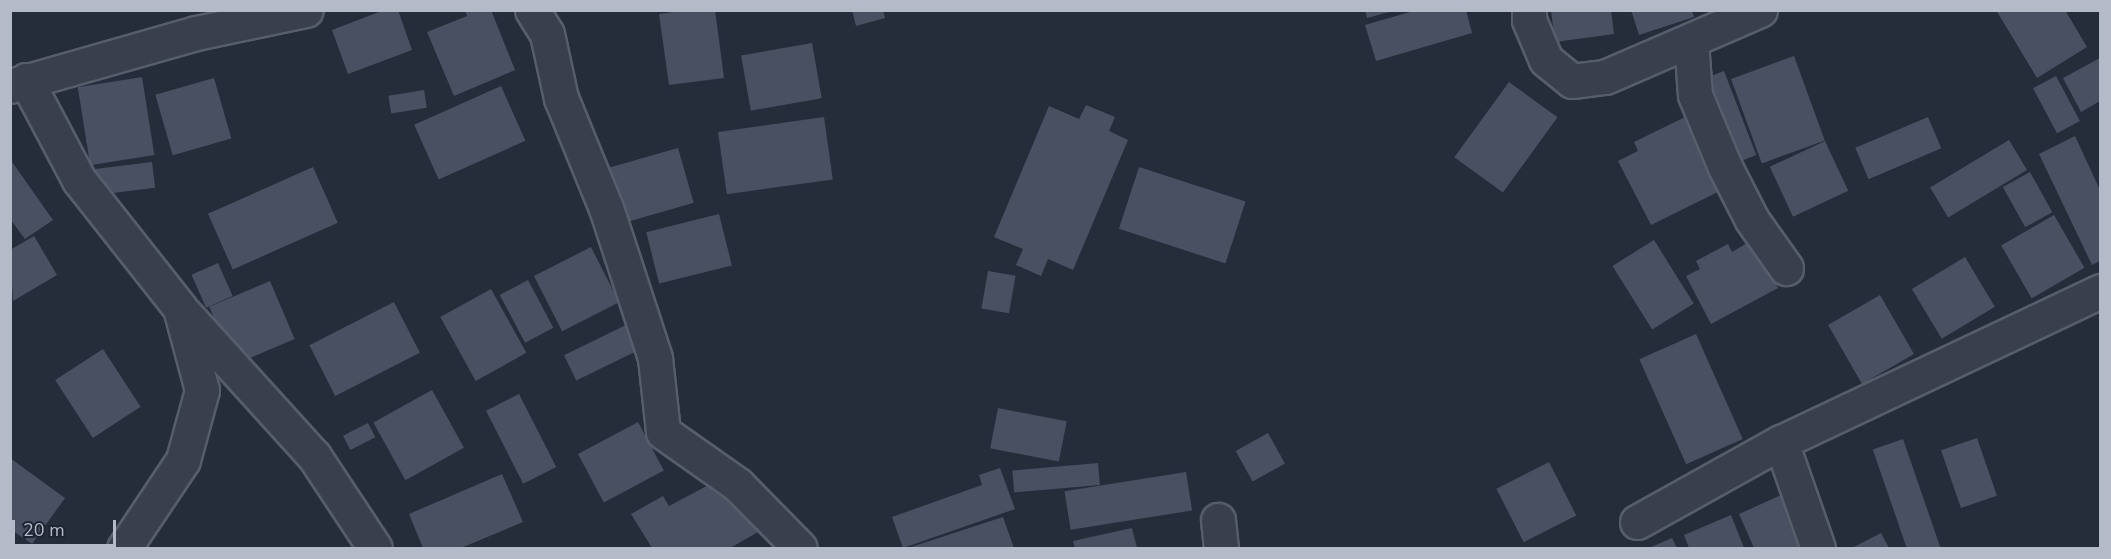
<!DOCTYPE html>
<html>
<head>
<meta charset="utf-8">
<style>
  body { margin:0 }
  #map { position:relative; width:2111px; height:559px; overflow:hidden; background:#252d3b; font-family:"Nunito Sans",sans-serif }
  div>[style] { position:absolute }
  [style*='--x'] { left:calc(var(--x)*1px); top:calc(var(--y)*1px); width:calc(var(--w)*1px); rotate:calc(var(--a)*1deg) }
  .building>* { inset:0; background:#495062; transform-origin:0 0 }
  .roads { filter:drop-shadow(2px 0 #575d6a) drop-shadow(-2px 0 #575d6a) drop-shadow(0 2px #575d6a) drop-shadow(0 -2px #575d6a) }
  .street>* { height:33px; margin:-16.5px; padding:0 16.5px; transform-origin:16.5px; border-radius:16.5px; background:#393f4c }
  span { translate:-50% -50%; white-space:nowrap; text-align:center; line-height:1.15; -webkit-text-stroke:5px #1e2431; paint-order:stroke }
  .frame { position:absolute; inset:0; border:12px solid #b4bac7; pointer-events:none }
  .scale { position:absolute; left:12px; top:520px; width:104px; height:27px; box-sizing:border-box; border:3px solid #b4bac7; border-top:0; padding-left:8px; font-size:18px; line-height:21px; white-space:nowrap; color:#b4bac7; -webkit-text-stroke:4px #1e2431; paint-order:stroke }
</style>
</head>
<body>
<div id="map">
  <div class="building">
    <i style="clip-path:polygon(384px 10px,398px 10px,412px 50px,348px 74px,332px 30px)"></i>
    <i style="clip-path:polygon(465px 10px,491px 10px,515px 70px,454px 96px,427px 32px,467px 16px)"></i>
    <i style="clip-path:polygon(688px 10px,715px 10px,724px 78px,669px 85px,659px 14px)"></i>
    <i style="clip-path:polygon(852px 10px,883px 10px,885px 18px,856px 26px)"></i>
    <i style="clip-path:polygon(1365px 10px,1393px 10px,1393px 11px,1367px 18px)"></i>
    <i style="clip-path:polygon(1417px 10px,1466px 10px,1472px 33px,1376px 61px,1365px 25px)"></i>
    <i style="clip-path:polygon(1551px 10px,1611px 10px,1614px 34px,1555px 42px)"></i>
    <i style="clip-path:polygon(1631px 10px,1692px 10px,1694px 17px,1639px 35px)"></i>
    <i style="clip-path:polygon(1996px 10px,2065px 10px,2087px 47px,2037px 78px)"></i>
    <i style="left:812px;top:43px;width:56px;height:72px;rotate:80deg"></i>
    <i style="left:1794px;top:56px;width:90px;height:67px;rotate:70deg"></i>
    <i style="clip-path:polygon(2100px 58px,2100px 101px,2081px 112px,2063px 78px)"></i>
    <i style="left:1724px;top:71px;width:90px;height:22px;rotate:69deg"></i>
    <i style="left:2056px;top:76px;width:51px;height:26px;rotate:62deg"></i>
    <i style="left:142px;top:77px;width:79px;height:65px;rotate:81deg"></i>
    <i style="left:214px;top:78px;width:63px;height:61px;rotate:74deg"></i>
    <i style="left:1509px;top:82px;width:60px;height:93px;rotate:36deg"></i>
    <i style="left:501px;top:86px;width:60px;height:95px;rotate:66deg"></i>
    <i style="left:424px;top:90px;width:18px;height:36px;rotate:81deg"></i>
    <i style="clip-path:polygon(1086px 105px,1115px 117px,1109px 131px,1128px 140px,1073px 270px,1048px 259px,1041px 276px,1016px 265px,1023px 249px,994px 237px,1049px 106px,1079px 119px)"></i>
    <i style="left:824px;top:117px;width:63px;height:107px;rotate:82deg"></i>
    <i style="clip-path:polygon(1685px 117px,1722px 190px,1651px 225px,1618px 161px,1638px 151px,1634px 142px)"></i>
    <i style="left:1928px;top:117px;width:34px;height:79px;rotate:67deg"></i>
    <i style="clip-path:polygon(2075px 136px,2100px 190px,2100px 261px,2092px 265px,2039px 154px)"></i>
    <i style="left:2009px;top:140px;width:35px;height:92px;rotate:59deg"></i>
    <i style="left:1825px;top:141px;width:55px;height:61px;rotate:65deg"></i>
    <i style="left:678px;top:148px;width:57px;height:73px;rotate:74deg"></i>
    <i style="clip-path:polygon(10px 159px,53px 220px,25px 239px,10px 219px)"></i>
    <i style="left:152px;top:162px;width:26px;height:57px;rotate:83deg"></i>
    <i style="left:313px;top:167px;width:61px;height:115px;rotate:66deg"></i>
    <i style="left:1139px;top:167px;width:112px;height:65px;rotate:18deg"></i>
    <i style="left:2030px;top:172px;width:46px;height:31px;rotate:61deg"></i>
    <i style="left:719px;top:214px;width:53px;height:75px;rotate:76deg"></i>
    <i style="left:2054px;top:215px;width:61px;height:61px;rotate:60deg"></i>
    <i style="clip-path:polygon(34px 236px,57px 275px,13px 301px,10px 250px)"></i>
    <i style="left:1654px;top:240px;width:75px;height:49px;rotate:58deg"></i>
    <i style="clip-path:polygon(1752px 240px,1778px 288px,1711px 324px,1686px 276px,1700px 269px,1696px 261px,1728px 244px,1732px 252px)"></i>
    <i style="left:591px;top:247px;width:62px;height:64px;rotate:63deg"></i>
    <i style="left:1965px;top:257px;width:58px;height:62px;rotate:59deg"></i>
    <i style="left:218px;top:263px;width:36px;height:29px;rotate:66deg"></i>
    <i style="left:988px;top:271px;width:28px;height:38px;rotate:10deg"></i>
    <i style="left:528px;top:280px;width:54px;height:32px;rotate:62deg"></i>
    <i style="left:270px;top:281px;width:63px;height:66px;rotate:67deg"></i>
    <i style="left:491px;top:289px;width:73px;height:58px;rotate:61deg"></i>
    <i style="left:1880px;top:295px;width:68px;height:60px;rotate:60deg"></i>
    <i style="left:394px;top:302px;width:57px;height:95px;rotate:63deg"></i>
    <i style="left:626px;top:325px;width:28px;height:69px;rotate:64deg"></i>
    <i style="left:1696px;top:334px;width:115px;height:62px;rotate:66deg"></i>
    <i style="left:103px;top:349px;width:69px;height:57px;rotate:57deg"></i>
    <i style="left:432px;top:390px;width:66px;height:67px;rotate:61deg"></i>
    <i style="left:519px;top:394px;width:82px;height:37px;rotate:63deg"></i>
    <i style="left:998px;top:408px;width:70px;height:41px;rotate:11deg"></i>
    <i style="left:638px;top:422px;width:55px;height:68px;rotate:62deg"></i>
    <i style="left:368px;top:423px;width:16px;height:28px;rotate:63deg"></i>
    <i style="left:1268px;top:433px;width:35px;height:37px;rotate:61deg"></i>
    <i style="left:1977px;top:438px;width:61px;height:38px;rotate:71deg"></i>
    <i style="left:1903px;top:439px;width:115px;height:32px;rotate:71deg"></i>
    <i style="clip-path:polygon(10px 458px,65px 498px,32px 544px,10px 529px)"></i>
    <i style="left:1549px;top:462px;width:60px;height:59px;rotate:63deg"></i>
    <i style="left:1098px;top:463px;width:22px;height:86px;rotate:85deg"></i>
    <i style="clip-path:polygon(1000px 468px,1015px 509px,903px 548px,892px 517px,982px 485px,979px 475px)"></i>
    <i style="left:1186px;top:472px;width:39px;height:123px;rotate:81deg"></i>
    <i style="clip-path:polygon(502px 474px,523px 522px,461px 548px,423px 548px,409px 514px)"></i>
    <i style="clip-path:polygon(720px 479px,758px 532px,730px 548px,652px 548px,631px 514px,663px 496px,669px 506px)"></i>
    <i style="clip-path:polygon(1788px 492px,1812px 548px,1754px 548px,1739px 514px)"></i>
    <i style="clip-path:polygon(1731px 515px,1744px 548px,1689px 548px,1684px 535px)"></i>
    <i style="clip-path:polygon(1003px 517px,1014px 548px,908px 548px)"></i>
    <i style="clip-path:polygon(1132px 528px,1137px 548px,1075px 548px,1073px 541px)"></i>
    <i style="clip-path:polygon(1881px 533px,1889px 548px,1855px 548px,1854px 547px)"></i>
    <i style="clip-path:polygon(1672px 538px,1677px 548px,1649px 548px)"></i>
  </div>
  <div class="roads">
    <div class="street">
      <i style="--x:532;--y:10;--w:28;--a:58"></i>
      <i style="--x:547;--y:34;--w:66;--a:77.7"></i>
      <i style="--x:561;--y:98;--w:119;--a:67.8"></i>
      <i style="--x:606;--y:208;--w:158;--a:71.9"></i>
      <i style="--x:655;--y:358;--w:74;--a:83.8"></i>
      <i style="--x:663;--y:432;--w:92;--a:35.2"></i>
      <i style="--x:738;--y:485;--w:88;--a:45.5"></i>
      <i style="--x:1529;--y:10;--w:10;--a:90"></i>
      <i style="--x:1529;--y:20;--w:43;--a:67"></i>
      <i style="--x:1546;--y:60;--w:33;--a:39"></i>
      <i style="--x:1572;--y:81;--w:33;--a:-7"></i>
      <i style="--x:1605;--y:77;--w:169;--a:-23.4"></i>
      <i style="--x:1691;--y:42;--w:53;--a:85.7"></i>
      <i style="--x:1695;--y:95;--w:78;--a:67.4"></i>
      <i style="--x:1725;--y:167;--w:59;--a:63"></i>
      <i style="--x:1752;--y:220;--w:59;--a:54.7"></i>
      <i style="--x:26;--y:80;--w:113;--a:62.1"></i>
      <i style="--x:79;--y:180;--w:163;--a:51.7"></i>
      <i style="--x:180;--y:308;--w:85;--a:75"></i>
      <i style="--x:202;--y:390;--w:73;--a:105.2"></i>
      <i style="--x:183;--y:460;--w:106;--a:123.8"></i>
      <i style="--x:10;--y:86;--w:193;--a:-15.9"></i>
      <i style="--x:196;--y:33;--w:112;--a:-11.8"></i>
      <i style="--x:186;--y:315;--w:190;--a:47.8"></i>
      <i style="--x:314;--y:456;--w:110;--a:56.5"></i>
      <i style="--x:1781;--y:442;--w:112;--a:70.8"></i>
      <i style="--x:1218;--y:520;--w:28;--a:84"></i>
      <i style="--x:1637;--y:522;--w:165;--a:-29.1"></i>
      <i style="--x:1781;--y:442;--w:353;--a:-25.3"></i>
    </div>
  </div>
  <div class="frame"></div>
  <div class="scale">20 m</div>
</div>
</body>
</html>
